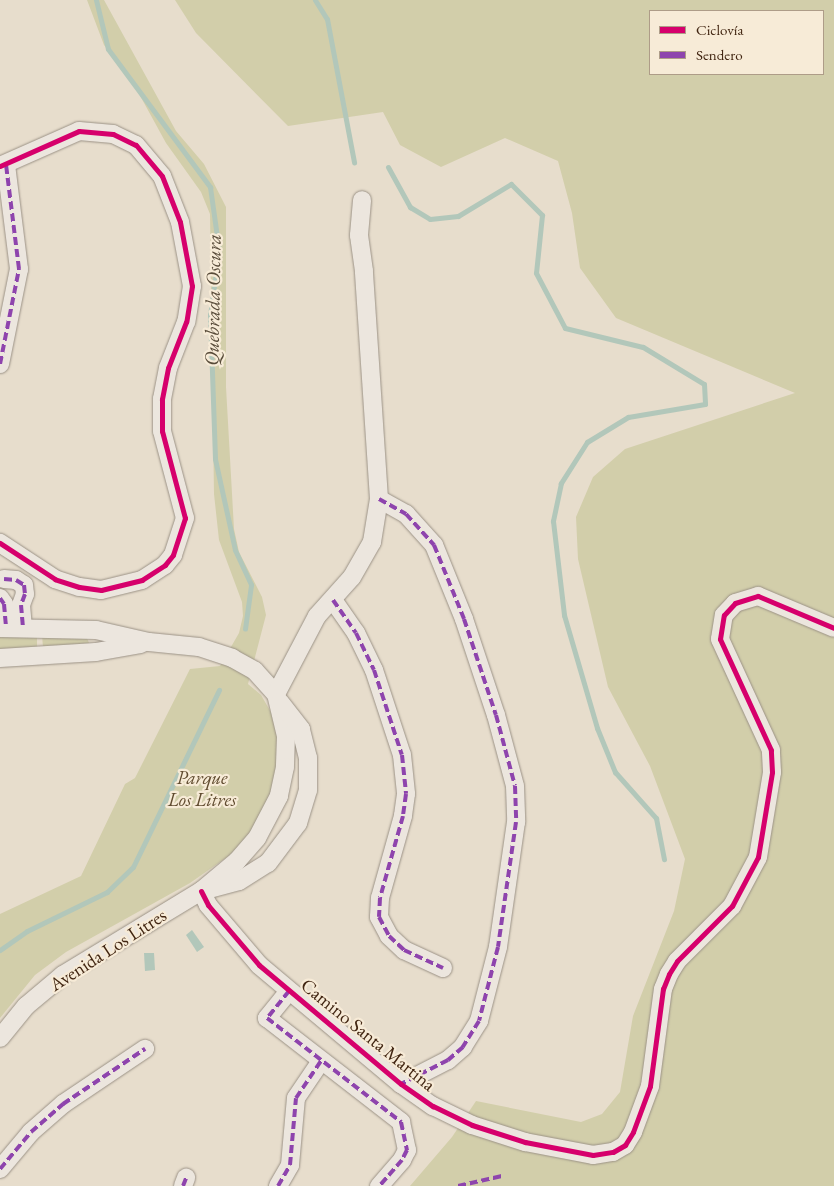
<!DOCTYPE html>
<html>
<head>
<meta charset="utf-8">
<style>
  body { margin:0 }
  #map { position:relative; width:834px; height:1186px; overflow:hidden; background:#e7ddcc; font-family:"EB Garamond",serif }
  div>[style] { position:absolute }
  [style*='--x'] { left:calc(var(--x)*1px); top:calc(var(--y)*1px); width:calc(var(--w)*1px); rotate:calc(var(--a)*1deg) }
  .green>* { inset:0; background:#d2ceaa }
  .water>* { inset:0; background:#b2c7ba }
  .stream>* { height:5px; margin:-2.5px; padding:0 2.5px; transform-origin:2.5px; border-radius:2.5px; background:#b2c7ba }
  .roads { filter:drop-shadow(0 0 1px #9b9286) drop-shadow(0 0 1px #9b9286) }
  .minor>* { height:18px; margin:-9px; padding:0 9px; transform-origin:9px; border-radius:9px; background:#ece6de }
  .quiet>* { height:4px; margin-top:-2px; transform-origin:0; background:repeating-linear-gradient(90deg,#8e44ad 0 8px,transparent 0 12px) }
  .cycleway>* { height:5px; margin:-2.5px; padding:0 2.5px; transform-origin:2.5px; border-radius:2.5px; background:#d6006c }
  span { translate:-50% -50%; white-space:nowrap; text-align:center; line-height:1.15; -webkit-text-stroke:4.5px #f7ebd7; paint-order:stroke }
  .park-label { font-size:19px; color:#614c30; font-style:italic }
  .street-label { font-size:19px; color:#412511 }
  .water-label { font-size:20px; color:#584b39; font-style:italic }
  .legend { position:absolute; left:649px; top:10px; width:175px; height:65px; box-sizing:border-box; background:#f7ebd7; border:1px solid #ae9c88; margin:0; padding:6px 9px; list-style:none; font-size:15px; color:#412511 }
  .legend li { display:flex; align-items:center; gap:10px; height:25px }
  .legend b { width:25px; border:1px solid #ae9c88 }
</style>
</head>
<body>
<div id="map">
  <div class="green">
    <i style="clip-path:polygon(87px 0,104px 0,176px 131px,204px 164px,226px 207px,226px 387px,234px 529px,239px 552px,262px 597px,266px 615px,248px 684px,261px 695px,272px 714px,280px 750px,273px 786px,262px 811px,249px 835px,230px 855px,190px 883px,66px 952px,35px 975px,0 1018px,0 914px,81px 876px,125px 784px,135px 778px,190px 669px,220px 666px,239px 633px,243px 616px,242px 602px,219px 540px,214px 494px,210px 214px,201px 192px,166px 143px,132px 81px,104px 45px)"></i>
    <i style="clip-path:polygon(evenodd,175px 0,834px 0,834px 1186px,410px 1186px,452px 1137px,476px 1101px,581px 1122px,602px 1114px,620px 1092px,633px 1016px,674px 911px,685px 859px,650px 766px,608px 687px,578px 559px,576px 517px,593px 477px,625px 449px,795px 393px,616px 318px,580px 268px,572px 213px,558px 161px,505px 138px,441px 167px,400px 145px,383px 112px,288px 126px,196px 33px,175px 0,650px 11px,823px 11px,823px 74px,650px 74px,650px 11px)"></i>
    <i style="clip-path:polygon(37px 634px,37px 648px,0 651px,0 637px)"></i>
    <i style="clip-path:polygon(42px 634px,87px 638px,89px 643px,43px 648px)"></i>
  </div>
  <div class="water">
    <i style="clip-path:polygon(192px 930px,204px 947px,197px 952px,186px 935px)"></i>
    <i style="clip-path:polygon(144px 953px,154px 953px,155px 970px,145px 971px)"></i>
  </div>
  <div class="stream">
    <i style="--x:96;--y:0;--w:50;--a:76.2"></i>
    <i style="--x:108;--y:49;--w:172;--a:53.5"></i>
    <i style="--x:210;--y:187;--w:65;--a:82"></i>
    <i style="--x:219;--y:251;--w:65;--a:98"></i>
    <i style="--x:210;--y:315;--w:144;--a:88"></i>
    <i style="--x:215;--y:459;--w:93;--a:77.6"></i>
    <i style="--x:235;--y:550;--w:38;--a:65"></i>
    <i style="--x:251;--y:585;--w:44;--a:97.8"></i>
    <i style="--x:315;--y:0;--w:22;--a:58"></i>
    <i style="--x:327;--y:19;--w:146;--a:79.3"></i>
    <i style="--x:388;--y:167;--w:46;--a:61.2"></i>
    <i style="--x:410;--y:207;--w:23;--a:31"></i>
    <i style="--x:430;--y:219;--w:28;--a:-6"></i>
    <i style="--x:458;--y:216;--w:62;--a:-31.1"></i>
    <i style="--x:511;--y:184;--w:44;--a:45"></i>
    <i style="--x:542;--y:215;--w:58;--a:95.9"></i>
    <i style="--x:536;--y:273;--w:62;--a:62.2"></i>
    <i style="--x:565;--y:328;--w:80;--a:13.7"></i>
    <i style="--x:643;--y:347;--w:71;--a:31.2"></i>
    <i style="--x:704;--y:384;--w:20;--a:87"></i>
    <i style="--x:705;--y:404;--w:78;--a:170.4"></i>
    <i style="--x:628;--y:417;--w:48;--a:148.6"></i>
    <i style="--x:587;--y:442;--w:49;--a:122.4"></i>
    <i style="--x:561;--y:483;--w:39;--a:102"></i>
    <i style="--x:553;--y:521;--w:95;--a:83.3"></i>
    <i style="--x:564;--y:615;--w:118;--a:73.7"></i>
    <i style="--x:597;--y:728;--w:48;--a:67.8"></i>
    <i style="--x:615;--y:772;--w:62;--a:48.3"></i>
    <i style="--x:656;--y:818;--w:42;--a:79"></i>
    <i style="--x:0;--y:950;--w:33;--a:-35"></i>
    <i style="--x:27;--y:931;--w:89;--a:-26"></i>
    <i style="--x:107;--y:892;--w:36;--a:-44"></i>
    <i style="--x:133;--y:867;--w:197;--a:-64.1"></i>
  </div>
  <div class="roads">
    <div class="minor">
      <i style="--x:0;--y:166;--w:86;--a:-23.9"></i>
      <i style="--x:79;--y:131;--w:34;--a:5"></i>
      <i style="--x:113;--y:134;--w:25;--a:26"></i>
      <i style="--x:136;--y:145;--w:40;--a:50"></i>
      <i style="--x:162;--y:176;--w:49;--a:68.6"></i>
      <i style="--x:180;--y:222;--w:65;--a:79.4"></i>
      <i style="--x:192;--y:286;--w:36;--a:99"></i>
      <i style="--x:186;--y:322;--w:49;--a:111.4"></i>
      <i style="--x:168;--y:368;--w:32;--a:101"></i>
      <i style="--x:162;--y:399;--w:32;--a:90"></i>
      <i style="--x:162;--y:431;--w:90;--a:75.2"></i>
      <i style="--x:185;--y:518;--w:39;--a:108"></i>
      <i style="--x:173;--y:555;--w:13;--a:129"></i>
      <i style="--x:165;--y:565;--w:27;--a:147"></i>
      <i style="--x:142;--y:580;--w:42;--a:166.3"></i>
      <i style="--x:101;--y:590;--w:22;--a:-172"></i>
      <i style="--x:79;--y:587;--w:25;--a:-162"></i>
      <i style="--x:55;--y:579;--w:66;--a:-146.8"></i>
      <i style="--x:0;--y:364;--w:97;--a:-78.7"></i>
      <i style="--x:19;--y:269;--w:105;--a:-97.1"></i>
      <i style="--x:379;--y:499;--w:31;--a:29"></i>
      <i style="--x:406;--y:514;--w:42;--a:47.9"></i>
      <i style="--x:434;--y:545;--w:80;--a:67.9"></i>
      <i style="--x:464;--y:619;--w:101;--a:71.6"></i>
      <i style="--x:496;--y:715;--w:73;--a:75"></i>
      <i style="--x:515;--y:786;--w:36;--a:88"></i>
      <i style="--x:516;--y:822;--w:126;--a:98.2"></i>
      <i style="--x:498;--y:947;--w:76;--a:104.4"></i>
      <i style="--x:479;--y:1021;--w:31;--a:122"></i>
      <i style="--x:463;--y:1047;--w:20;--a:139"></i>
      <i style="--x:448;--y:1060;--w:53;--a:152.9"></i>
      <i style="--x:4;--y:579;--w:12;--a:5"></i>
      <i style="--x:16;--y:580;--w:9;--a:32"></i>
      <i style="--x:24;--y:585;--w:9;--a:84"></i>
      <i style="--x:25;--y:594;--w:12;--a:110"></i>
      <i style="--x:21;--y:605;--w:21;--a:85"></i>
      <i style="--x:0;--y:598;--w:7;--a:56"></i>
      <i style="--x:4;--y:604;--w:24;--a:85"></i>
      <i style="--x:333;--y:600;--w:40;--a:55.1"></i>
      <i style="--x:356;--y:633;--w:41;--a:64.1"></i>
      <i style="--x:374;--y:670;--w:89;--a:71.8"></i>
      <i style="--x:402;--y:755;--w:39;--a:84"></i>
      <i style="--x:406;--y:794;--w:22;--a:98"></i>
      <i style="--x:403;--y:816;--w:85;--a:105.7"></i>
      <i style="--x:380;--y:898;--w:19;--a:93"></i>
      <i style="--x:379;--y:917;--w:21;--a:62"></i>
      <i style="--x:389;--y:936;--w:21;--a:43"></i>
      <i style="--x:404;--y:950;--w:43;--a:24.8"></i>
      <i style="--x:0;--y:628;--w:96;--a:1.2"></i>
      <i style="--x:96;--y:630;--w:54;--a:12.8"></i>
      <i style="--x:149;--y:642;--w:50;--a:5.7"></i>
      <i style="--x:199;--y:647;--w:35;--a:18"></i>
      <i style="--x:232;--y:658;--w:26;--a:29"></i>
      <i style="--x:255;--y:671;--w:31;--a:48"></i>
      <i style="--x:276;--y:694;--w:43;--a:76.6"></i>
      <i style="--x:286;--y:736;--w:31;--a:92"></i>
      <i style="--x:285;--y:767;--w:30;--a:102"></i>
      <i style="--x:279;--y:796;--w:47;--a:117.6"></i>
      <i style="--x:257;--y:838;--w:30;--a:131"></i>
      <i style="--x:237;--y:861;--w:47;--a:140.2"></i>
      <i style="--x:201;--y:891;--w:162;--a:148.7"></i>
      <i style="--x:63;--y:975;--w:48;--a:140"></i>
      <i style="--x:26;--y:1006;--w:41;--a:129.1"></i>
      <i style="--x:0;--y:658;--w:96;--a:-3.6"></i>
      <i style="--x:96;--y:652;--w:46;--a:-10.1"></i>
      <i style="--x:276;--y:694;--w:88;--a:-62.3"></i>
      <i style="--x:317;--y:616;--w:52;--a:-48.1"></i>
      <i style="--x:352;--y:577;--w:40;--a:-60.3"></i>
      <i style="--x:372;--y:542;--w:44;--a:-80.8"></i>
      <i style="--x:379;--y:499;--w:228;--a:-93.8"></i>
      <i style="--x:364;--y:271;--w:36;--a:-98"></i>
      <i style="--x:359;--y:235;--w:35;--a:-85"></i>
      <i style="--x:209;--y:889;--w:31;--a:-15"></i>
      <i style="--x:239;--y:881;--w:34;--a:-32"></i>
      <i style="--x:268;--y:863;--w:50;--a:-53.1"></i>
      <i style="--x:298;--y:823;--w:34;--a:-73"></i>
      <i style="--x:308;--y:790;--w:32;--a:-90"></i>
      <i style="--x:308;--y:758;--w:30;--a:-104"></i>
      <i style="--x:301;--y:729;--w:34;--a:-128"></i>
      <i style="--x:201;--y:891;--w:16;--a:63"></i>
      <i style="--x:208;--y:905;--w:79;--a:49.6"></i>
      <i style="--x:259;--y:965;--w:185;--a:40"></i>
      <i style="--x:401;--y:1084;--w:39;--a:35"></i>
      <i style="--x:433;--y:1106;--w:43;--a:26"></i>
      <i style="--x:472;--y:1125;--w:56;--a:17.8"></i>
      <i style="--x:525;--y:1142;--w:69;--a:10.8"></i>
      <i style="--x:593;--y:1155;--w:20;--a:-9"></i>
      <i style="--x:613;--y:1152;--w:14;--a:-30"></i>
      <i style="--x:625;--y:1145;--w:15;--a:-58"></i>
      <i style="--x:633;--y:1132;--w:49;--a:-69.7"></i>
      <i style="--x:650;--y:1086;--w:98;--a:-82.4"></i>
      <i style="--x:663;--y:989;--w:16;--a:-68"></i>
      <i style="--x:669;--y:974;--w:15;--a:-58"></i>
      <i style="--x:677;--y:961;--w:78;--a:-45"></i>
      <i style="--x:732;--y:906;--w:55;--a:-62"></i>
      <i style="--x:758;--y:857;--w:86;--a:-80.6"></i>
      <i style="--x:772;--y:772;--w:22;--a:-93"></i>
      <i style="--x:771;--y:750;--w:122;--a:-114.7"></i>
      <i style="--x:720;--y:639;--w:24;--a:-81"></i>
      <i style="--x:724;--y:615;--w:16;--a:-47"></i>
      <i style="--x:735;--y:603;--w:24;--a:-17"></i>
      <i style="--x:758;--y:596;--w:82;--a:22.8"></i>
      <i style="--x:289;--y:991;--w:35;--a:129"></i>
      <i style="--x:267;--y:1018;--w:170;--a:37.8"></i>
      <i style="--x:401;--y:1122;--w:29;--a:78"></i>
      <i style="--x:407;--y:1150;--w:11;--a:117"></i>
      <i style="--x:402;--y:1160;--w:35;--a:131"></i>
      <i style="--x:0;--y:1169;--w:48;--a:-50"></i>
      <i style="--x:31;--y:1132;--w:43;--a:-41.2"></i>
      <i style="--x:63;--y:1104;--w:99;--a:-33.9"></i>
      <i style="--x:183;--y:1186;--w:9;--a:-69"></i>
      <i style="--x:278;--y:1186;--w:24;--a:-60"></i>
      <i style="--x:290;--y:1165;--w:67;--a:-84.9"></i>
      <i style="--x:296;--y:1098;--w:45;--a:-56"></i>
    </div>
  </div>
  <div class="quiet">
    <i style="--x:0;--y:364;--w:97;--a:-78.7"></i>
    <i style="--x:19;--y:269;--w:105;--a:-97.1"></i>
    <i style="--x:379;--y:499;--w:31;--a:29"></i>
    <i style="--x:406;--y:514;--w:42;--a:47.9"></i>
    <i style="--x:434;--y:545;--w:80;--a:67.9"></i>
    <i style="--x:464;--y:619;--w:101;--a:71.6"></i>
    <i style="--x:496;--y:715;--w:73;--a:75"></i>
    <i style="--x:515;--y:786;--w:36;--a:88"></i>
    <i style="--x:516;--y:822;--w:126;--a:98.2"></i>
    <i style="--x:498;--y:947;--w:76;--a:104.4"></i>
    <i style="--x:479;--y:1021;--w:31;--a:122"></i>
    <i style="--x:463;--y:1047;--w:20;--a:139"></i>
    <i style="--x:448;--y:1060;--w:53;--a:152.9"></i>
    <i style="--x:4;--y:579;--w:12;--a:5"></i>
    <i style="--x:16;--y:580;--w:9;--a:32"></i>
    <i style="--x:24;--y:585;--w:9;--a:84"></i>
    <i style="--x:25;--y:594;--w:12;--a:110"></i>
    <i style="--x:21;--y:605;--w:21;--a:85"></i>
    <i style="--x:0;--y:598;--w:7;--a:56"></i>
    <i style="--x:4;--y:604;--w:24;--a:85"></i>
    <i style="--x:333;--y:600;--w:40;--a:55.1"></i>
    <i style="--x:356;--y:633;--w:41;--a:64.1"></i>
    <i style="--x:374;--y:670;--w:89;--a:71.8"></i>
    <i style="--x:402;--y:755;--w:39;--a:84"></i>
    <i style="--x:406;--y:794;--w:22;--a:98"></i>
    <i style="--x:403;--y:816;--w:85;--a:105.7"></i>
    <i style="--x:380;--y:898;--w:19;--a:93"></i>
    <i style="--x:379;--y:917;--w:21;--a:62"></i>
    <i style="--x:389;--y:936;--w:21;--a:43"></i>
    <i style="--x:404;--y:950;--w:43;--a:24.8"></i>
    <i style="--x:289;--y:991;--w:35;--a:129"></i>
    <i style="--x:267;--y:1018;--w:170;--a:37.8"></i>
    <i style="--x:401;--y:1122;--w:29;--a:78"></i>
    <i style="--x:407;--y:1150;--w:11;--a:117"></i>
    <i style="--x:402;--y:1160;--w:35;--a:131"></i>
    <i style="--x:0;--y:1169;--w:48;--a:-50"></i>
    <i style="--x:31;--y:1132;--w:43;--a:-41.2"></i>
    <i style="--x:63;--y:1104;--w:99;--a:-33.9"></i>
    <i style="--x:183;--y:1186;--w:9;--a:-69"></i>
    <i style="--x:278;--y:1186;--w:24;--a:-60"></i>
    <i style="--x:290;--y:1165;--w:67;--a:-84.9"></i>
    <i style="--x:296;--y:1098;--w:45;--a:-56"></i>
    <i style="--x:458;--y:1186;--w:45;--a:-12.8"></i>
  </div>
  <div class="cycleway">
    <i style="--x:0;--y:166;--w:86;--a:-23.9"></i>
    <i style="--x:79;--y:131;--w:34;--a:5"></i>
    <i style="--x:113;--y:134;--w:25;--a:26"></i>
    <i style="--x:136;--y:145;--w:40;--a:50"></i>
    <i style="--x:162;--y:176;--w:49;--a:68.6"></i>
    <i style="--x:180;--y:222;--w:65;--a:79.4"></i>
    <i style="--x:192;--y:286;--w:36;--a:99"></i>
    <i style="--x:186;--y:322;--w:49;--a:111.4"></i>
    <i style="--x:168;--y:368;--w:32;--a:101"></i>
    <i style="--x:162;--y:399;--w:32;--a:90"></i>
    <i style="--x:162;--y:431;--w:90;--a:75.2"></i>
    <i style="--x:185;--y:518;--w:39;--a:108"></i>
    <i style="--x:173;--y:555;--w:13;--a:129"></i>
    <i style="--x:165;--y:565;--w:27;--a:147"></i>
    <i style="--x:142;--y:580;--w:42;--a:166.3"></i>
    <i style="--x:101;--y:590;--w:22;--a:-172"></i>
    <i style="--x:79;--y:587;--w:25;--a:-162"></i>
    <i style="--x:55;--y:579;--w:66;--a:-146.8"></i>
    <i style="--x:201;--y:891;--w:16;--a:63"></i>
    <i style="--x:208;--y:905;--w:79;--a:49.6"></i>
    <i style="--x:259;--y:965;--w:185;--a:40"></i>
    <i style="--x:401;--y:1084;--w:39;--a:35"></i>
    <i style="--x:433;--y:1106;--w:43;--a:26"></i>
    <i style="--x:472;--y:1125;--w:56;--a:17.8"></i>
    <i style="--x:525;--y:1142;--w:69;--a:10.8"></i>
    <i style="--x:593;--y:1155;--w:20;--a:-9"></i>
    <i style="--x:613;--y:1152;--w:14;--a:-30"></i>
    <i style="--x:625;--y:1145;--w:15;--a:-58"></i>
    <i style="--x:633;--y:1132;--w:49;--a:-69.7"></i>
    <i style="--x:650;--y:1086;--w:98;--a:-82.4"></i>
    <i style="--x:663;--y:989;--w:16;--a:-68"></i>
    <i style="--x:669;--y:974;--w:15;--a:-58"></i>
    <i style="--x:677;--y:961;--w:78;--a:-45"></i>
    <i style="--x:732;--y:906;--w:55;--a:-62"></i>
    <i style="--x:758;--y:857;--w:86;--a:-80.6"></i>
    <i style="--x:772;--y:772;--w:22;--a:-93"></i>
    <i style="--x:771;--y:750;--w:122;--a:-114.7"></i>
    <i style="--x:720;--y:639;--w:24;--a:-81"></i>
    <i style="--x:724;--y:615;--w:16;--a:-47"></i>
    <i style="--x:735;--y:603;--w:24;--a:-17"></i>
    <i style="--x:758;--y:596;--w:82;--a:22.8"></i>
  </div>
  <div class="park-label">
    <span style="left:202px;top:789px">Parque<br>Los Litres</span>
  </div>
  <div class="street-label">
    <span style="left:108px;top:950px;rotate:-33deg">Avenida Los Litres</span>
    <span style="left:368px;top:1035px;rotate:39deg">Camino Santa Martina</span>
  </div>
  <div class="water-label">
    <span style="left:213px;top:300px;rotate:-89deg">Quebrada Oscura</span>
  </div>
  <ul class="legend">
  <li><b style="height:6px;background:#d6006c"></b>Ciclovía</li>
  <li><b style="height:6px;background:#8e44ad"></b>Sendero</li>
  </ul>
</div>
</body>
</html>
